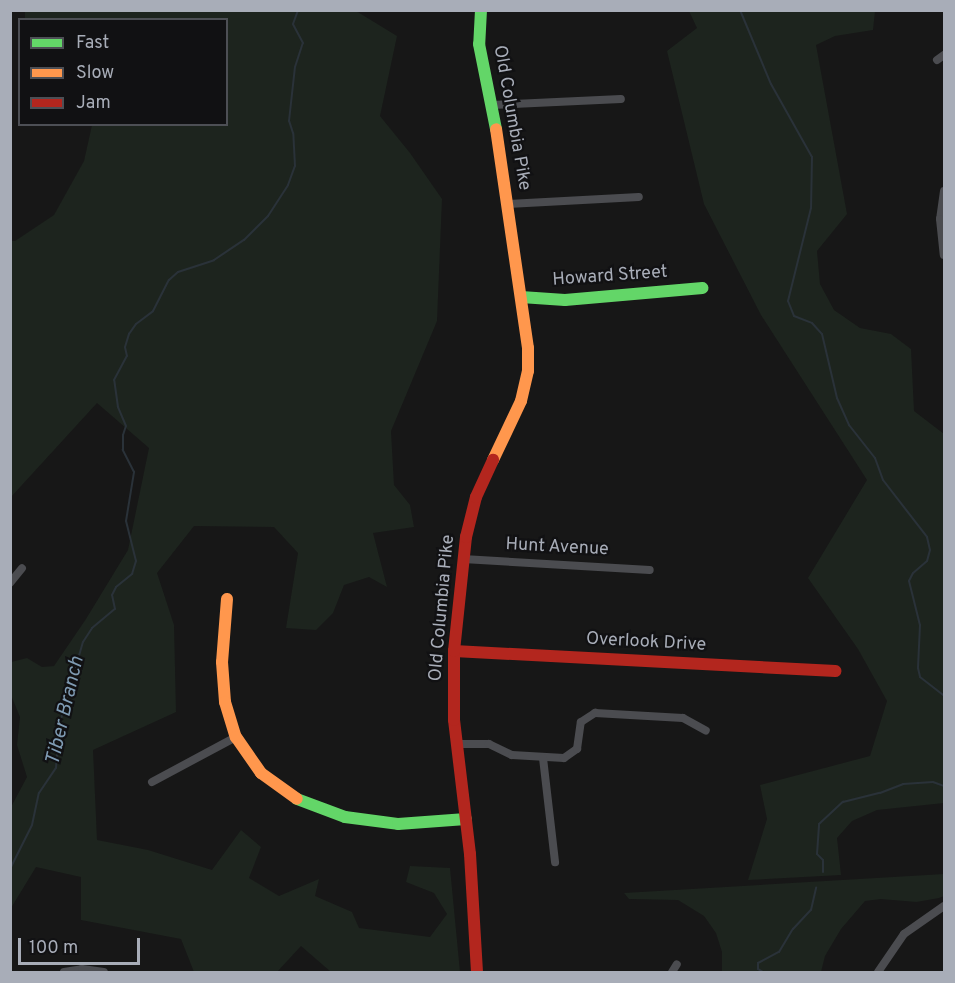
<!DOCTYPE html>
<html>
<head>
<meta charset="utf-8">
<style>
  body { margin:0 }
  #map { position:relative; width:955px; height:983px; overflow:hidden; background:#171717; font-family:Overpass,sans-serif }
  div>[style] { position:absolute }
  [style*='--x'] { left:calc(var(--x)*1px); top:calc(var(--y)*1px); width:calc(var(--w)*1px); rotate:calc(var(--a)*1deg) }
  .green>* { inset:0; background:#1d241e }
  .stream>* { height:2px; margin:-1px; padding:0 1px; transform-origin:1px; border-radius:1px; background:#2a3239 }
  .street>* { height:8px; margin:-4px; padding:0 4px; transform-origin:4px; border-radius:4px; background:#4b4c50 }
  .fast>* { height:12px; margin:-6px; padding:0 6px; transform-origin:6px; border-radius:6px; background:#63d668 }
  .slow>* { height:12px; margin:-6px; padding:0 6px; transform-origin:6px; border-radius:6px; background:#ff974d }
  .jam>* { height:12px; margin:-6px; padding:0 6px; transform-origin:6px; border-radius:6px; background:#b3261e }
  span { translate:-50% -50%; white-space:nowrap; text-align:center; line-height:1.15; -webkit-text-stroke:4.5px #111113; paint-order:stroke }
  .street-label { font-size:18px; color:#a8adb8 }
  .water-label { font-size:20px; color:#7f9bb3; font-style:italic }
  .frame { position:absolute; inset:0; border:12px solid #a8adb8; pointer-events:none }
  .legend { position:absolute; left:18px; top:18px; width:210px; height:108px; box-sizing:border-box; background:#111113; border:2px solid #4d4f55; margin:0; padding:8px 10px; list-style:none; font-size:18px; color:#a8adb8 }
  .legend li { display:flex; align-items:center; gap:12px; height:30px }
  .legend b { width:30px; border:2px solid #4d4f55 }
  .scale { position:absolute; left:18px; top:938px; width:122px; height:27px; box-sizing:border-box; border:3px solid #a8adb8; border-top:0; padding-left:8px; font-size:18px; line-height:21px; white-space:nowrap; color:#a8adb8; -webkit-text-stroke:4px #111113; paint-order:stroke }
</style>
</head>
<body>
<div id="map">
  <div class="green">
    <i style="clip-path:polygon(25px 11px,356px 11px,397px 36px,380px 116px,410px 153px,442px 199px,437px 321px,391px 431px,394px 485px,410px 505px,414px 527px,373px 533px,387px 587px,369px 577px,344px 585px,333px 613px,316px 630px,286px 628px,298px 553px,274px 527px,194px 526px,157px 573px,174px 625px,176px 712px,93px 750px,97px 840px,148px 850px,212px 870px,241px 830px,261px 847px,249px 878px,279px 896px,319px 879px,315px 896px,352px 912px,359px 928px,430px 937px,447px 914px,434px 893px,406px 882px,410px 866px,450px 868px,460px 972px,331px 972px,301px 946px,277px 972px,194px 972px,181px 939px,81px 920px,81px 877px,36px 867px,11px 908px,11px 807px,27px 777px,17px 745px,20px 717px,11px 695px,11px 662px,27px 658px,42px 667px,54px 666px,86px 619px,128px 550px,149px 448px,97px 403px,11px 497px,11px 241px,15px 241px,54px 215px,84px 161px,92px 125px,226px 124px,226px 20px,25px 20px)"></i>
    <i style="clip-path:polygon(689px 11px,875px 11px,873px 30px,835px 36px,816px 45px,847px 214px,817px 251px,820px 284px,834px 310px,860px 328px,891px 334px,911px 349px,914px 411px,944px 434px,944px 803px,877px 810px,852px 821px,837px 838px,841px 875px,748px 880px,767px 819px,760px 785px,870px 756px,887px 701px,858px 649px,808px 578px,867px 480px,761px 315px,704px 204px,667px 51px,697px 28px)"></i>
    <i style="clip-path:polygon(944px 874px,944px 896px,939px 898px,916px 902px,881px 899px,865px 901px,841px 929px,825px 956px,821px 972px,722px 972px,722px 952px,716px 933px,704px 916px,678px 900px,629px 899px,624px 893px)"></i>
  </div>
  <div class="stream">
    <i style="--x:740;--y:10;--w:80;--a:67.3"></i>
    <i style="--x:771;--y:84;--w:84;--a:60.7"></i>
    <i style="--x:812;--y:157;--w:51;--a:91.1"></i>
    <i style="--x:811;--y:208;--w:96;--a:103.9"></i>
    <i style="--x:788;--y:301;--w:16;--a:68"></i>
    <i style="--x:794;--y:316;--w:19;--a:21"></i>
    <i style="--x:812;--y:323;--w:15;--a:48"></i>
    <i style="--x:822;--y:334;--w:66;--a:76.8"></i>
    <i style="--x:837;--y:398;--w:30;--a:66"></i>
    <i style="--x:849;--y:425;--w:42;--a:51.8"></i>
    <i style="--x:875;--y:458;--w:23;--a:70"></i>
    <i style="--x:883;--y:480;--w:72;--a:52.3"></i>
    <i style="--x:927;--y:537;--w:13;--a:77"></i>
    <i style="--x:930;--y:550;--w:11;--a:105"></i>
    <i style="--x:927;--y:561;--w:18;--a:139"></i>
    <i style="--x:913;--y:573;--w:9;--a:117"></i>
    <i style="--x:909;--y:581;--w:45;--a:76"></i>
    <i style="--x:920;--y:625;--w:43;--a:92.7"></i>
    <i style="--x:918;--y:668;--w:9;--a:77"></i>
    <i style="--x:920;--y:677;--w:31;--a:38"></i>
    <i style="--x:10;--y:869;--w:49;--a:-63.4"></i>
    <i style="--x:32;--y:825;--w:33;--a:-78"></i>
    <i style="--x:39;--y:793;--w:30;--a:-56"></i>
    <i style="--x:56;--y:768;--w:42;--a:-85.9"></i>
    <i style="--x:59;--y:726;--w:87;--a:-74.1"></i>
    <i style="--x:83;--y:642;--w:17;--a:-57"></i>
    <i style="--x:92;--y:628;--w:30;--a:-40"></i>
    <i style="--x:115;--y:609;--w:14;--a:-102"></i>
    <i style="--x:112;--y:595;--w:9;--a:-63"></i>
    <i style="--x:116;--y:587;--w:21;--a:-39"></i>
    <i style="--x:132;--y:574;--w:14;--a:-73"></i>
    <i style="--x:136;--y:561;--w:41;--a:-104"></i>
    <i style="--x:126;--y:521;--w:50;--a:-80.7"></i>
    <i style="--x:134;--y:472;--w:25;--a:-117"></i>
    <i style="--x:123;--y:450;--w:15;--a:-90"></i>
    <i style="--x:123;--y:435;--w:9;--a:-72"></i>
    <i style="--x:126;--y:426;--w:21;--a:-113"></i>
    <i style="--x:118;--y:407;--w:27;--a:-98"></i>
    <i style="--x:114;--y:380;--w:27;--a:-62"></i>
    <i style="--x:127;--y:356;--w:9;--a:-103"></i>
    <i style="--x:125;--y:347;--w:14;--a:-73"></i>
    <i style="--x:129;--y:334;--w:12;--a:-55"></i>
    <i style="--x:136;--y:324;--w:21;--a:-37"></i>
    <i style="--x:153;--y:311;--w:35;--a:-63"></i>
    <i style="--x:169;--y:280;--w:12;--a:-42"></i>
    <i style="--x:178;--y:272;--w:38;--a:-18"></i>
    <i style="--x:214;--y:260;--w:36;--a:-34"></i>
    <i style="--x:244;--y:240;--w:34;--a:-45"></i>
    <i style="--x:268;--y:216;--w:37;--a:-57"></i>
    <i style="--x:288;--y:185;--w:20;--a:-70"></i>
    <i style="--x:295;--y:166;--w:33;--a:-93"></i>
    <i style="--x:293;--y:133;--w:13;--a:-108"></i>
    <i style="--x:289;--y:121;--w:54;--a:-83.7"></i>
    <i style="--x:295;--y:67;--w:25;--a:-72"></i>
    <i style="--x:303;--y:43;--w:21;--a:-118"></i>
    <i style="--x:293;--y:24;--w:15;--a:-70"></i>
    <i style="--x:823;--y:872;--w:12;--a:-90"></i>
    <i style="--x:823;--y:860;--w:8;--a:-135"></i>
    <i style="--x:817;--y:854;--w:30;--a:-86"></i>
    <i style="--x:819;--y:824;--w:33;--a:-43"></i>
    <i style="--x:843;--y:802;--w:38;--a:-14"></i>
    <i style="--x:880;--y:793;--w:25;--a:-21"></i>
    <i style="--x:903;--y:784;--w:30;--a:-4"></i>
    <i style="--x:933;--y:782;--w:12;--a:20"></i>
    <i style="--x:763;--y:972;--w:6;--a:-149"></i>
    <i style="--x:758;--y:969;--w:6;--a:-90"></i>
    <i style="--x:758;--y:963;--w:24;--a:-28"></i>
    <i style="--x:779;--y:952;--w:27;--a:-59"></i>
    <i style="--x:793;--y:929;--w:26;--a:-47"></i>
    <i style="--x:811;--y:910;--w:23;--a:-77"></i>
  </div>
  <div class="street">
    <i style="--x:937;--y:60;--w:9;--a:-36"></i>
    <i style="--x:491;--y:105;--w:130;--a:-2.6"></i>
    <i style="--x:944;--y:191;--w:28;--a:98"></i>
    <i style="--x:940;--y:219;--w:36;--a:84"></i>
    <i style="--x:508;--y:204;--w:131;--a:-3.1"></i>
    <i style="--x:463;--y:559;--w:187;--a:3.4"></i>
    <i style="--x:10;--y:583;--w:19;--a:-51"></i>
    <i style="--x:458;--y:744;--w:31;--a:0"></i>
    <i style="--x:489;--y:744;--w:25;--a:26"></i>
    <i style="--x:512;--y:755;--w:52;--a:3.3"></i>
    <i style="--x:564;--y:758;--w:16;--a:-35"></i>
    <i style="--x:577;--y:749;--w:27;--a:-82"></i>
    <i style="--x:581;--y:722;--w:17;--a:-33"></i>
    <i style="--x:595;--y:713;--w:88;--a:3.3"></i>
    <i style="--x:683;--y:718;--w:26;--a:29"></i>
    <i style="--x:543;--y:758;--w:105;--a:83.4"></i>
    <i style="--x:152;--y:782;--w:95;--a:-28.2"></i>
    <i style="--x:64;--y:972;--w:18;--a:-9"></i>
    <i style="--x:82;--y:969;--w:22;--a:8"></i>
    <i style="--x:672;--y:972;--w:9;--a:-58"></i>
    <i style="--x:878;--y:972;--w:46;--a:-55.6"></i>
    <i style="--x:904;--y:934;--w:49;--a:-35"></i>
  </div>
  <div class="fast">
    <i style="--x:481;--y:10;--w:34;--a:93"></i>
    <i style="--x:479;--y:44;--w:87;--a:78.7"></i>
    <i style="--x:521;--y:297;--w:44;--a:3.9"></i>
    <i style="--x:565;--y:300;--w:138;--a:-5"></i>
    <i style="--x:297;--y:799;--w:51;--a:20.6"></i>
    <i style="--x:345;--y:817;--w:53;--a:7.5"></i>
    <i style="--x:398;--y:824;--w:68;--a:-4.2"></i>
  </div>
  <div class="slow">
    <i style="--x:493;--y:460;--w:65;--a:-64.6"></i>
    <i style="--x:521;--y:401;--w:31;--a:-77"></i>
    <i style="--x:528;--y:371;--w:23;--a:-90"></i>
    <i style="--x:528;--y:348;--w:221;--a:-98.3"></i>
    <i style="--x:227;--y:599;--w:63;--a:94.5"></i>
    <i style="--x:222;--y:662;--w:40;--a:85.7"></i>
    <i style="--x:225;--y:702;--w:37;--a:73"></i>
    <i style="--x:236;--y:737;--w:44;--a:55.2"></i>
    <i style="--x:261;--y:773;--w:44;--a:35.8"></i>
  </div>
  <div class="jam">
    <i style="--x:454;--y:651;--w:382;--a:3"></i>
    <i style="--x:477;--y:972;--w:118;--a:-93.4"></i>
    <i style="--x:470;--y:854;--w:135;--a:-96.8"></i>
    <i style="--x:454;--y:720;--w:69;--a:-90"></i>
    <i style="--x:454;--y:651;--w:115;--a:-84"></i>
    <i style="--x:466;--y:537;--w:41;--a:-76"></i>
    <i style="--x:476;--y:497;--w:41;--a:-65.3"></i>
  </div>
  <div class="street-label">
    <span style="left:511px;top:118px;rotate:80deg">Old Columbia Pike</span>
    <span style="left:610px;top:277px;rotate:-4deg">Howard Street</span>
    <span style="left:557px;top:548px;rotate:3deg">Hunt Avenue</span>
    <span style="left:443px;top:608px;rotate:-85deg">Old Columbia Pike</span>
    <span style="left:646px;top:643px;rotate:3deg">Overlook Drive</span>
  </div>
  <div class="water-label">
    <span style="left:66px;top:711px;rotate:-77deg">Tiber Branch</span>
  </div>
  <div class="frame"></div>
  <ul class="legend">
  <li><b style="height:8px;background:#63d668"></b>Fast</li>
  <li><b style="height:8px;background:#ff974d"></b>Slow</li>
  <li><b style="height:8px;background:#b3261e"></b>Jam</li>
  </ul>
  <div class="scale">100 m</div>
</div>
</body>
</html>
